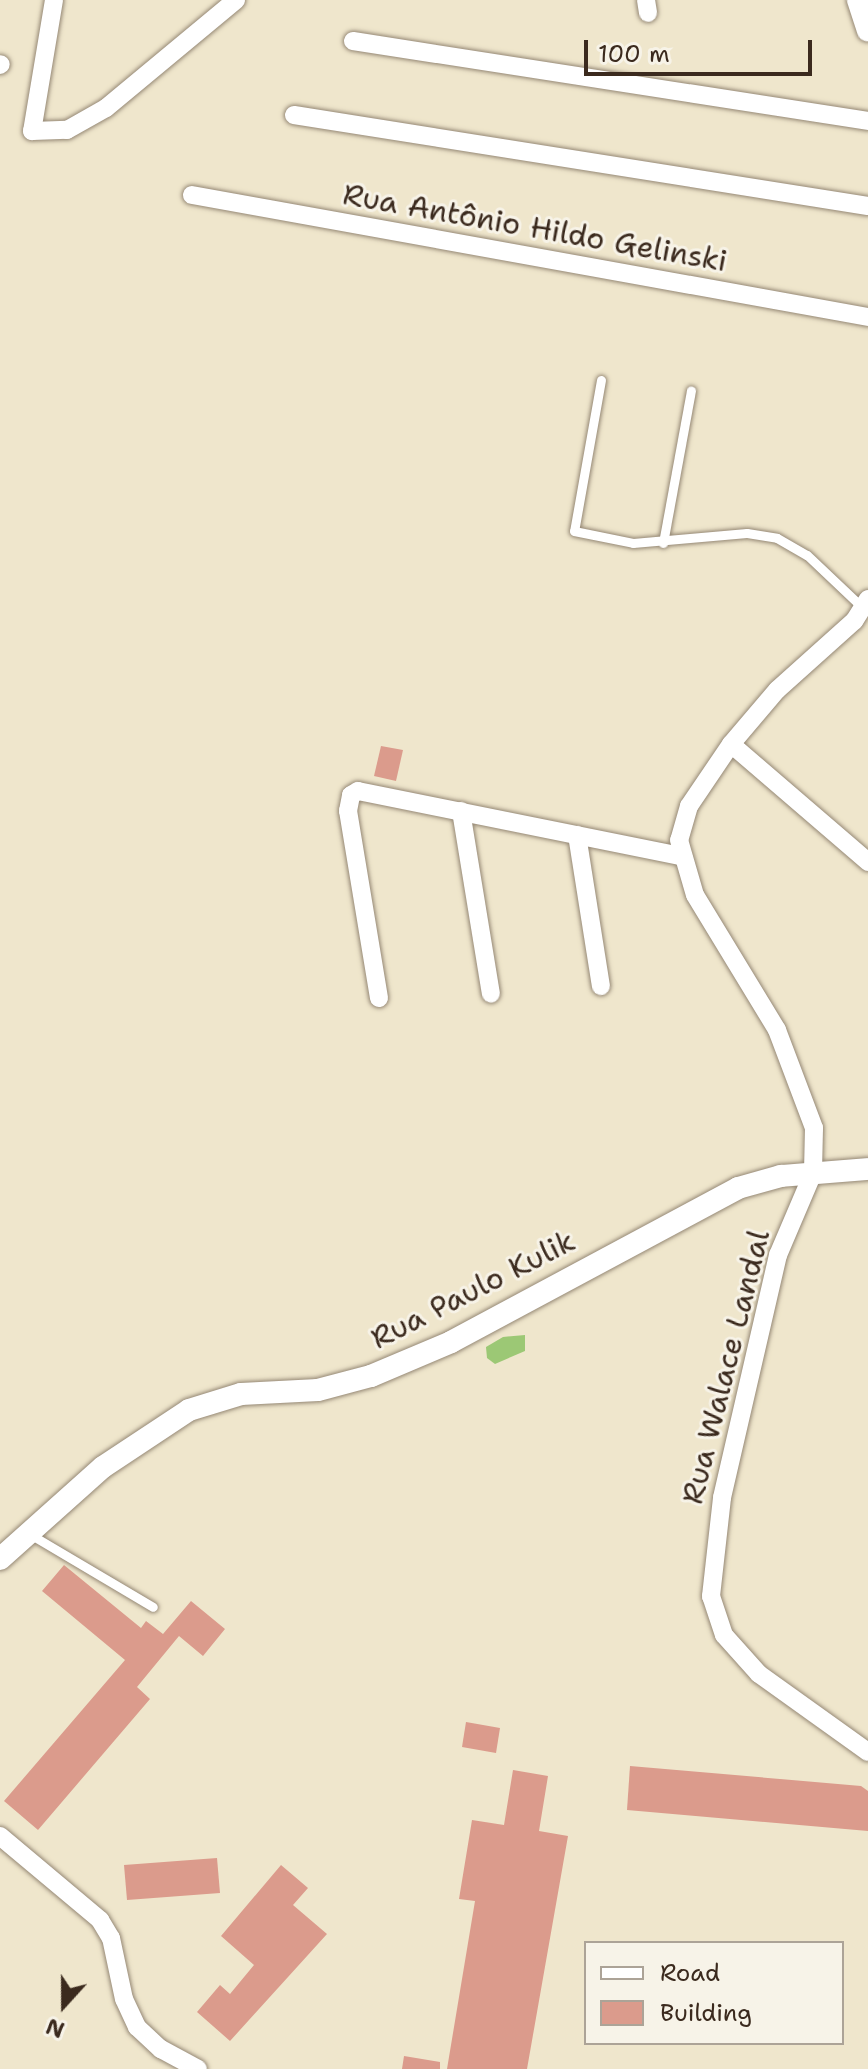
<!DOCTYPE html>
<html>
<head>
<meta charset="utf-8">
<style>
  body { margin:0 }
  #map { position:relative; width:868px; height:2069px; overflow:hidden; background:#efe6cc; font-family:"Shantell Sans",sans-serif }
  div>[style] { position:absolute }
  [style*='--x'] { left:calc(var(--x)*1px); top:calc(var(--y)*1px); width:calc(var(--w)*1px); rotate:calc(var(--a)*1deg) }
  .green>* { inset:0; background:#9cc875 }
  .building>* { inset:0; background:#db9b8c }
  .roads { filter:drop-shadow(0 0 2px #958875) drop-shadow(0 0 2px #958875) }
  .service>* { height:9px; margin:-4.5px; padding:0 4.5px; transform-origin:4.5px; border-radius:4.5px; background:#fff }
  .minor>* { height:18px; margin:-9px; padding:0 9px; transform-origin:9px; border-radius:9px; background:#fff }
  .tertiary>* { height:22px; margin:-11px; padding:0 11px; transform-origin:11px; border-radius:11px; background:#fff }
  span { translate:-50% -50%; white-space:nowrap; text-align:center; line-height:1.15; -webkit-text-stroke:6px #f7f3e8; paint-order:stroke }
  .street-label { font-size:30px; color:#3b2a1e }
  .legend { position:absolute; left:584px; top:1941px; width:260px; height:104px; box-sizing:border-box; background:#f7f3e8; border:2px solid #aca397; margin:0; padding:10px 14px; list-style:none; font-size:24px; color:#3b2a1e }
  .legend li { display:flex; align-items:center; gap:16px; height:40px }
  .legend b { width:40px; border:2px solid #aca397 }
  .north { position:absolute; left:24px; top:1965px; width:80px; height:80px; -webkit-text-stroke:6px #f7f3e8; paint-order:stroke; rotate:201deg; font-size:22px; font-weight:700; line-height:32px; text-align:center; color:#3b2a1e }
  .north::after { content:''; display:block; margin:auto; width:28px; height:36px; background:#3b2a1e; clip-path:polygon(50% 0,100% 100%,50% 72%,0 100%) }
  .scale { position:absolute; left:584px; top:40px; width:228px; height:36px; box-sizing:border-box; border:4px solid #3b2a1e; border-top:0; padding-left:10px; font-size:24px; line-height:28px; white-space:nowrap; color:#3b2a1e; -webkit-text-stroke:6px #f7f3e8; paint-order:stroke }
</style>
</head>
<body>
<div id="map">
  <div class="green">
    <i style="clip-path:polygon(525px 1335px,525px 1351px,495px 1364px,487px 1358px,486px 1347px,503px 1337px)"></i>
  </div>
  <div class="building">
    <i style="clip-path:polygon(381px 746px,403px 750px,396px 781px,374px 776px)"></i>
    <i style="clip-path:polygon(64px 1565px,141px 1628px,146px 1621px,163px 1634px,191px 1601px,225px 1629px,203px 1656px,179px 1636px,137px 1687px,150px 1699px,38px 1830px,4px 1801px,125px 1660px,42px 1591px)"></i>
    <i style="clip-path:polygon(466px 1722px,500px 1728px,496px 1753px,462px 1747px)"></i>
    <i style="clip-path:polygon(630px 1766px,861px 1786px,868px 1791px,868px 1831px,627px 1810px)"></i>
    <i style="clip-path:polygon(513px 1770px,548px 1776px,539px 1831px,568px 1836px,527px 2069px,447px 2069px,475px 1901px,459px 1899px,472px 1820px,504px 1825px)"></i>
    <i style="clip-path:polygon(217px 1858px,220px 1893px,127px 1900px,124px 1865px)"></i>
    <i style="clip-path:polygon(281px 1865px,308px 1888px,293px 1905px,327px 1934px,230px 2041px,197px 2012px,220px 1985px,230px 1994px,254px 1965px,221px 1936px)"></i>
    <i style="clip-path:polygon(404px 2056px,440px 2062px,440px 2069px,402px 2069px)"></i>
  </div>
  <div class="roads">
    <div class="service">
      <i style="--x:601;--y:380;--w:153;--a:100.1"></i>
      <i style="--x:574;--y:531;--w:60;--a:11.5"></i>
      <i style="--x:633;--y:543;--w:114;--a:-5"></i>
      <i style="--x:747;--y:533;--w:30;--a:9"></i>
      <i style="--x:777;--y:538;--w:34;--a:30"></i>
      <i style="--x:807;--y:555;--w:77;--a:43.4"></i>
      <i style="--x:663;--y:543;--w:155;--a:-79.6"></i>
      <i style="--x:28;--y:1533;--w:145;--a:30.6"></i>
    </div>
    <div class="minor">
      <i style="--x:54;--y:0;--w:133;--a:99.5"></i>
      <i style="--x:32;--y:131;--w:35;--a:-2"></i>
      <i style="--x:67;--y:130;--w:45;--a:-29.4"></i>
      <i style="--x:106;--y:108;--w:169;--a:-39.7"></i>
      <i style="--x:646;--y:0;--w:13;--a:81"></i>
      <i style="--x:353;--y:41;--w:521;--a:8.83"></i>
      <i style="--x:0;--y:65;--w:1;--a:-45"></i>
      <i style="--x:294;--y:115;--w:581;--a:9.01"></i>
      <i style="--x:192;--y:195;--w:687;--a:10.23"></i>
      <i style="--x:868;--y:599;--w:26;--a:122"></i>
      <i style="--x:854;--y:621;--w:103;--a:138.1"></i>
      <i style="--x:777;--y:690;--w:71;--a:130.4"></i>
      <i style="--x:731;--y:744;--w:75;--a:124.1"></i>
      <i style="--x:689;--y:806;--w:35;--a:106"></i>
      <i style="--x:679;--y:840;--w:57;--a:73.8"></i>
      <i style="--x:695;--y:895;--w:158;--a:58.7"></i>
      <i style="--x:777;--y:1030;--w:105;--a:69.3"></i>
      <i style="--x:814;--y:1128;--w:45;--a:91.3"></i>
      <i style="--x:813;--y:1173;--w:89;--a:113.1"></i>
      <i style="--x:778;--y:1255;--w:249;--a:103"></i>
      <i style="--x:722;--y:1498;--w:99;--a:96.4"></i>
      <i style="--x:711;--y:1596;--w:41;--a:71.6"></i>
      <i style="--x:724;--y:1635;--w:52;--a:48.1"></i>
      <i style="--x:759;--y:1674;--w:134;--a:35.6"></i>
      <i style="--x:731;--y:744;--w:181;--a:40.7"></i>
      <i style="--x:461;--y:811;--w:185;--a:80.7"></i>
      <i style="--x:577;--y:835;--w:153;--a:81"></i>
      <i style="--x:379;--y:998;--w:190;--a:-99.4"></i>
      <i style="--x:348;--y:811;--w:16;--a:-79"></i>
      <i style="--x:351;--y:795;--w:8;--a:-30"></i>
      <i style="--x:358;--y:791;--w:328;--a:11.4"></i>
      <i style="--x:0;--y:1836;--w:131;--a:40"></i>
      <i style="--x:100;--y:1920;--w:21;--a:59"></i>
      <i style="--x:111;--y:1938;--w:62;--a:78"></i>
      <i style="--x:124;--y:1999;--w:31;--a:65"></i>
      <i style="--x:137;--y:2027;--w:33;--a:43"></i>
      <i style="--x:161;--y:2049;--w:42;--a:28.4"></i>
    </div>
    <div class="tertiary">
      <i style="--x:858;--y:0;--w:32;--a:72"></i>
      <i style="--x:0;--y:1559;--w:138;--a:-41.8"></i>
      <i style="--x:103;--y:1467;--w:103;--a:-33.5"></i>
      <i style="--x:189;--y:1410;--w:54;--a:-17.1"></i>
      <i style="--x:241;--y:1394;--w:77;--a:-3"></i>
      <i style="--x:318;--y:1390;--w:55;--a:-14.8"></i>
      <i style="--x:371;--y:1376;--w:87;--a:-23"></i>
      <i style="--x:451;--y:1342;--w:326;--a:-28.2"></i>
      <i style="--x:738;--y:1188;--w:45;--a:-15.6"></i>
      <i style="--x:781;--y:1176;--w:87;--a:-4.6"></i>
    </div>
  </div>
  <div class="street-label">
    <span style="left:535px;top:228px;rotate:10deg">Rua Antônio Hildo Gelinski</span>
    <span style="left:473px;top:1290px;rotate:-27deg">Rua Paulo Kulik</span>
    <span style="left:726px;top:1367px;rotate:-76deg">Rua Walace Landal</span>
  </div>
  <ul class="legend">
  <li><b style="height:10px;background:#fff"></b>Road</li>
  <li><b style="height:22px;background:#db9b8c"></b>Building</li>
  </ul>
  <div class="north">N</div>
  <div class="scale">100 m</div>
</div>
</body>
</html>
